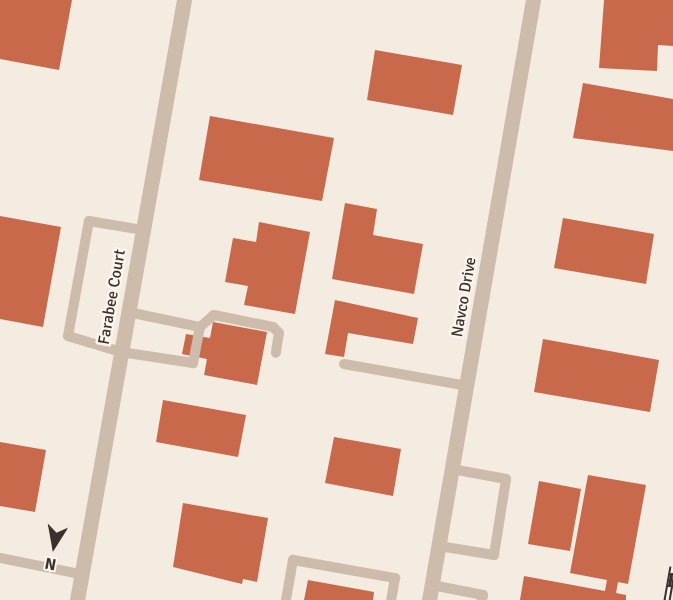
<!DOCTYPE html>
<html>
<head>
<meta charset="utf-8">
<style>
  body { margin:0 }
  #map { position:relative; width:673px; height:600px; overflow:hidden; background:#f4ebe1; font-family:Signika,sans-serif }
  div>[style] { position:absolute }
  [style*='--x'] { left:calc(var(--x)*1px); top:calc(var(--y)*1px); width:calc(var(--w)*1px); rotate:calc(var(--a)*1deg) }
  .building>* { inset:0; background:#c8694b }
  .service>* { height:10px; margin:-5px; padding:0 5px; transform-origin:5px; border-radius:5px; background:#cdbbac }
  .minor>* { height:15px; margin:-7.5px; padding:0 7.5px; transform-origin:7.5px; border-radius:7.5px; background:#cdbbac }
  .rail>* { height:7px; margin-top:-3.5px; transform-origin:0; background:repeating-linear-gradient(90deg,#fbf5ee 0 14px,#3b302b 0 28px); box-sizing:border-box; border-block:2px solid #3b302b }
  span { translate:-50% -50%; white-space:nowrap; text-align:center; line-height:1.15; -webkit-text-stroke:5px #fbf5ee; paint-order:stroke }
  .street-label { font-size:16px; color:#3b302b }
  .north { position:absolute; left:24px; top:516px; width:60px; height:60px; -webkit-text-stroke:4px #fbf5ee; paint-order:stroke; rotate:191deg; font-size:16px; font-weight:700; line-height:24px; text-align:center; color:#3b302b }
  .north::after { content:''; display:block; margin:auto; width:21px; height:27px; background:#3b302b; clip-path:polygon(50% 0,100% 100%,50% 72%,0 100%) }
</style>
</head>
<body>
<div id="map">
  <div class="building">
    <i style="clip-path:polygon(0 0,72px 0,59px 70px,0 59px)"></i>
    <i style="clip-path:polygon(604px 0,673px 0,673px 46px,658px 45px,657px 71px,599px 68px)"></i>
    <i style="clip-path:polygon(375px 50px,462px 65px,453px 115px,367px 100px)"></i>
    <i style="clip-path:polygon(583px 83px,673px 99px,673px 151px,573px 138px)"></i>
    <i style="clip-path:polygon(210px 116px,334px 138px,322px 201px,199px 180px)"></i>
    <i style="clip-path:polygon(345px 203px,377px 209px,373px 235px,423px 244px,414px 294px,332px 279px)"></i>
    <i style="clip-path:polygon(0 216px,61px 227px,43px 327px,0 319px)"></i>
    <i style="clip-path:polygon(563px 218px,654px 234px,646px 284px,554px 268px)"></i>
    <i style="clip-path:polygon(259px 222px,310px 232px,295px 314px,244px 305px,248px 286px,225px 282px,233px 238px,256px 242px)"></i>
    <i style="clip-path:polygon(335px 300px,418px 318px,413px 344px,348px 333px,344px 357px,325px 354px)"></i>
    <i style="clip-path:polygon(213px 322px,267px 332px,257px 385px,204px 375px,207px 359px,182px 354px,186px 334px,210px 338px)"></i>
    <i style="clip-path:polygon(543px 339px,659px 360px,650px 412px,534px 392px)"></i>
    <i style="clip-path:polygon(163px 400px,246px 415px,238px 457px,156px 442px)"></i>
    <i style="clip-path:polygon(334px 437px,401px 449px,393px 496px,325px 483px)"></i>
    <i style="clip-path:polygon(0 442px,46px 450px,35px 512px,0 506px)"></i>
    <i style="clip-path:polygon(588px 475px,646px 485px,628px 584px,618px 582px,616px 593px,626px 595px,626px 600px,520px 600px,524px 576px,605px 591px,607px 580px,570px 573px)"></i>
    <i style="clip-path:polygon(539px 481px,581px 489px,570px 551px,528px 544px)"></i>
    <i style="clip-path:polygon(183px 503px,268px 518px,257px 582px,243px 579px,242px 584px,173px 567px)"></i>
    <i style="clip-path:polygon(308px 580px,374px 592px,373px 600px,304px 600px)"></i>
  </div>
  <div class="service">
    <i style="--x:128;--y:312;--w:74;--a:11.8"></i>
    <i style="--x:200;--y:327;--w:37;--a:101"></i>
    <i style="--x:193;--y:363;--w:73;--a:-171.3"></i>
    <i style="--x:121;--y:352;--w:55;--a:-163.2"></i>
    <i style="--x:68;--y:336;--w:117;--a:-79.7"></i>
    <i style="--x:89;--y:221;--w:55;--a:9.5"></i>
    <i style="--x:200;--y:327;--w:18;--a:-41"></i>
    <i style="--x:214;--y:315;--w:60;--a:11.5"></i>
    <i style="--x:273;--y:327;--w:8;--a:45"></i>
    <i style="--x:279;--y:333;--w:20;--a:99"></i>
    <i style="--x:344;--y:364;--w:125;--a:10.1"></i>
    <i style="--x:439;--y:546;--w:56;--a:9.3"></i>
    <i style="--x:494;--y:555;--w:77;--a:-81"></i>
    <i style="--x:506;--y:479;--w:55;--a:-169.5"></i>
    <i style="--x:0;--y:558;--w:82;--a:11.3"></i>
    <i style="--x:432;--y:585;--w:52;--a:11.1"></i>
    <i style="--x:483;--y:595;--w:5;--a:101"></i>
    <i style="--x:286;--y:600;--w:41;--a:-80.1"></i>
    <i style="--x:293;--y:560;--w:104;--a:10"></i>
    <i style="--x:395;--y:578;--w:22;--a:100"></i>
  </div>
  <div class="minor">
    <i style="--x:77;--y:600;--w:609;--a:-79.89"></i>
    <i style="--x:429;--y:600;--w:609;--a:-80.17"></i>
  </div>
  <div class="rail">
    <i style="--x:667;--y:600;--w:34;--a:-80"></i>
  </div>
  <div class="street-label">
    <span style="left:112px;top:297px;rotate:-80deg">Farabee Court</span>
    <span style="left:464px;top:297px;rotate:-80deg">Navco Drive</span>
  </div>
  <div class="north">N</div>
</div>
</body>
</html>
